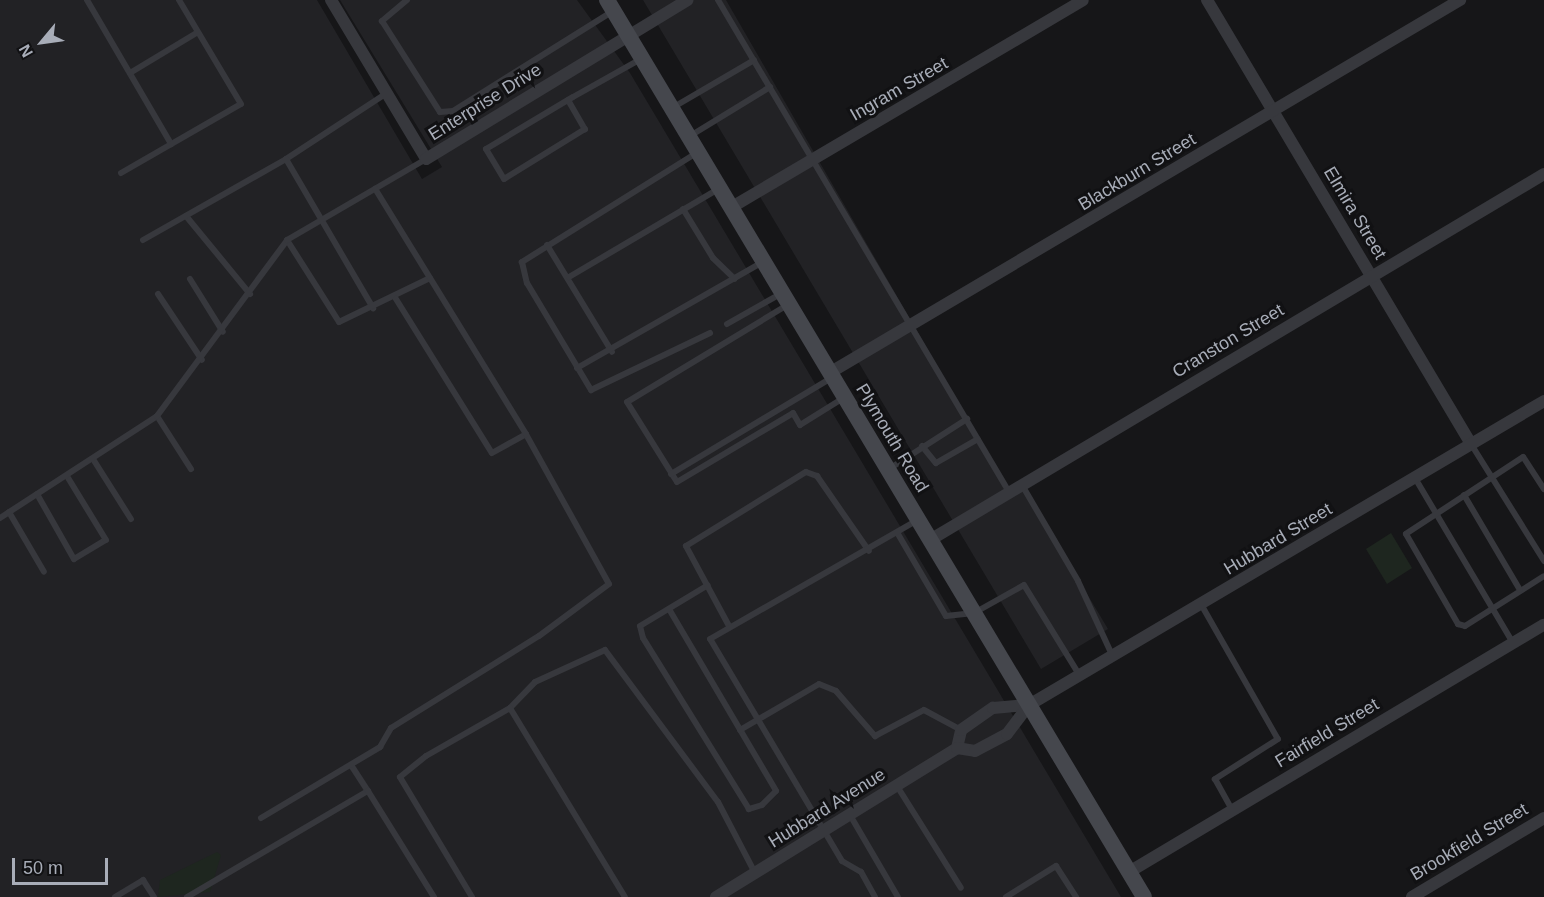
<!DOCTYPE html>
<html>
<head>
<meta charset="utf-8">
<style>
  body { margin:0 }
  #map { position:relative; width:1544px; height:897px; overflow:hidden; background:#161618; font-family:Arial,sans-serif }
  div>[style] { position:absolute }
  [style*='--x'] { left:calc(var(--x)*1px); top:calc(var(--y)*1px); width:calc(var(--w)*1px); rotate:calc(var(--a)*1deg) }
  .built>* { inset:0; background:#222225 }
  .green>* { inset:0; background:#1e261f }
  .lane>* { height:6px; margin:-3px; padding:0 3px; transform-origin:3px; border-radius:3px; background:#37383d }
  .street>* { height:12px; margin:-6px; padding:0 6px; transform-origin:6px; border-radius:6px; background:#37383d }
  .secondary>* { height:16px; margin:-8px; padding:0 8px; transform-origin:8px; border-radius:8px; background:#45474d }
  span { translate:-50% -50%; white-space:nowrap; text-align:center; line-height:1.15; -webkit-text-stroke:6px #111113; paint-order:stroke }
  .street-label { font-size:18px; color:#a8adb8 }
  .north { position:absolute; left:12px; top:12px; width:60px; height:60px; -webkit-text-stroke:4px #111113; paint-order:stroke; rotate:241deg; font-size:16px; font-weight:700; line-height:24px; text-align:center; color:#a8adb8 }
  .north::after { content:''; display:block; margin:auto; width:21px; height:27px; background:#a8adb8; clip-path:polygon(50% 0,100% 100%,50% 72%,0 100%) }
  .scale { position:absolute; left:12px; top:858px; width:96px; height:27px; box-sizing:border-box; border:3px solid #a8adb8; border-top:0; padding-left:8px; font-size:18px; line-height:21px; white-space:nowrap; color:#a8adb8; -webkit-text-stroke:4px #111113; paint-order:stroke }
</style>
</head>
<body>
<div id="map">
  <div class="built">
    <i style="clip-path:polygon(0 0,317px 0,422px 179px,442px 167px,340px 0,577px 0,630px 73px,1121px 897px,0 897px)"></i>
    <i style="clip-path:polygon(643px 0,726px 0,1010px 492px,1022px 485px,1108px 629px,1041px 669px)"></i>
  </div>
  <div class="green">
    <i style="clip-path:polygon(1391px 533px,1412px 568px,1387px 584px,1366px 549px)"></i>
    <i style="clip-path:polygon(217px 852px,221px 855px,210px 892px,158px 897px,160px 880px)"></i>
  </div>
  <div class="lane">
    <i style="--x:87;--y:0;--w:167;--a:59.7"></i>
    <i style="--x:407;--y:0;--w:33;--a:140"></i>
    <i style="--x:382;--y:21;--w:108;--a:57.5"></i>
    <i style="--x:440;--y:112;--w:13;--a:-4"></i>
    <i style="--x:453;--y:111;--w:189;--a:-32"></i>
    <i style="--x:718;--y:0;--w:572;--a:59.4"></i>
    <i style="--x:130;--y:73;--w:79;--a:-31.1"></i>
    <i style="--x:568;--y:100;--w:34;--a:60"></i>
    <i style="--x:585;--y:129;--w:95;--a:148.3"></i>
    <i style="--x:504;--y:179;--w:35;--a:-121"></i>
    <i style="--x:486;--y:149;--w:101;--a:-30.9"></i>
    <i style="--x:573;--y:97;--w:78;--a:-29.2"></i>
    <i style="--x:672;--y:108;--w:95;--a:-30.3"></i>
    <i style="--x:690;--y:136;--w:94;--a:-31.5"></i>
    <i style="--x:698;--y:152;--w:208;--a:148"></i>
    <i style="--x:522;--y:262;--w:22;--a:77"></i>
    <i style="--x:527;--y:283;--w:125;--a:59.1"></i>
    <i style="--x:591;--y:390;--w:132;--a:-25.6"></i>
    <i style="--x:286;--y:159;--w:121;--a:-33.2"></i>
    <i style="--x:121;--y:173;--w:138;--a:-29.9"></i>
    <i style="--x:241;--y:104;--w:121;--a:-120.8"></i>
    <i style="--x:683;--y:209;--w:57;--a:58.5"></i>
    <i style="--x:713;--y:258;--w:30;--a:44"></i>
    <i style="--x:186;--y:216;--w:101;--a:50.6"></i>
    <i style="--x:143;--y:240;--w:164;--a:-29.5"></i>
    <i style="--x:286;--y:159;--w:173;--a:59.7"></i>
    <i style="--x:287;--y:240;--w:97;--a:57.6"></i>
    <i style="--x:339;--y:322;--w:101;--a:-25.8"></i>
    <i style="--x:547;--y:245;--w:125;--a:58.7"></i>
    <i style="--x:569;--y:277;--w:175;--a:-30.5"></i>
    <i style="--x:190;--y:279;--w:62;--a:58.1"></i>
    <i style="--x:158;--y:294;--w:79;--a:56.3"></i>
    <i style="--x:396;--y:299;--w:181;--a:58.1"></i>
    <i style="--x:492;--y:453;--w:39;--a:-29"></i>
    <i style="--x:789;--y:304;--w:189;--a:148.8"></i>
    <i style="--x:627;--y:402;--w:94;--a:58"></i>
    <i style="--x:677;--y:482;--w:135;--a:-30.7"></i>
    <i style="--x:793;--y:413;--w:14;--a:60"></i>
    <i style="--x:800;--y:425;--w:53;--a:-31.9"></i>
    <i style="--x:727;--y:324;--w:63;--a:-29.4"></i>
    <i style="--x:577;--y:368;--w:214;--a:-29.7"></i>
    <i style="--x:157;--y:416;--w:63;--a:57.3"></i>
    <i style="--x:1471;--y:444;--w:138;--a:58"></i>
    <i style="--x:922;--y:446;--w:22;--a:51"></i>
    <i style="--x:936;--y:463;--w:48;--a:-29.7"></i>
    <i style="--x:93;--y:459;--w:71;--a:57.7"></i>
    <i style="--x:889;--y:469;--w:93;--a:-32.7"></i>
    <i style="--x:671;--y:474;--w:189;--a:-30.9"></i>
    <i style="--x:1415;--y:478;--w:192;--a:59.3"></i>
    <i style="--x:1022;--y:485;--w:111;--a:59.7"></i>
    <i style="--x:1078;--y:581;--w:84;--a:65.3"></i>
    <i style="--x:1544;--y:489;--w:38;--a:-123"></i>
    <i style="--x:1523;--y:457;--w:140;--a:146.7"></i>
    <i style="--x:1406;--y:534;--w:104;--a:60"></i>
    <i style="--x:1458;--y:624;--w:7;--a:16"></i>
    <i style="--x:1465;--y:626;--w:93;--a:-32.3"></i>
    <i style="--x:37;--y:494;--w:75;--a:60.4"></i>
    <i style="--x:74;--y:559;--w:37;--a:-31"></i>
    <i style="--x:106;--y:540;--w:75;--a:-121.4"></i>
    <i style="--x:1464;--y:495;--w:110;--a:59.5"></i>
    <i style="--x:9;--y:512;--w:69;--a:59.7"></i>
    <i style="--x:0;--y:518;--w:187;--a:-33"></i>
    <i style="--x:157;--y:416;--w:219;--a:-53.5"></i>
    <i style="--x:287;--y:240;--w:161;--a:-30.2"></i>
    <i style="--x:898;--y:534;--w:95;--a:59.7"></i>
    <i style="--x:946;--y:616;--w:28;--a:-6"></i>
    <i style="--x:974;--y:613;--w:57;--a:-29.2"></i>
    <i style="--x:1024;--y:585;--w:107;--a:58.4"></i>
    <i style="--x:1202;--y:606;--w:153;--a:60.3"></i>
    <i style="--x:1278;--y:739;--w:75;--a:147.6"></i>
    <i style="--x:1215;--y:779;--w:35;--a:61"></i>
    <i style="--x:669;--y:609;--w:211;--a:59.5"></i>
    <i style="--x:776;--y:791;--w:20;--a:135"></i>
    <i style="--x:762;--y:805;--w:14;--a:163"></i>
    <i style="--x:749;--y:809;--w:201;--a:-121.8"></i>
    <i style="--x:643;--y:638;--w:12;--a:-104"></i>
    <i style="--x:640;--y:626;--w:79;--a:-31.1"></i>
    <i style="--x:729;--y:626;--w:91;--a:-118.3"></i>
    <i style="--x:686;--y:546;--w:141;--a:-31.7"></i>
    <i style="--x:806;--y:472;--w:12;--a:20"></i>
    <i style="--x:817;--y:476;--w:91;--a:55.3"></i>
    <i style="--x:510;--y:708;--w:36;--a:-46"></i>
    <i style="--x:535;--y:682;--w:77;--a:-24.6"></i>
    <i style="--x:605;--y:650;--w:189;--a:53.4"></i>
    <i style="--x:718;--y:802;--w:80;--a:62.5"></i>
    <i style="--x:740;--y:730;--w:91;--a:-30.2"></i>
    <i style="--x:819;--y:684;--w:18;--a:22"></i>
    <i style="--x:836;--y:691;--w:60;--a:49.1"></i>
    <i style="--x:875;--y:736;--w:55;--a:-28"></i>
    <i style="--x:924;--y:710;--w:42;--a:28.4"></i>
    <i style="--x:351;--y:765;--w:31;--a:57"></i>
    <i style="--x:897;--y:786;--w:120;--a:57.9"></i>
    <i style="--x:850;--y:815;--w:95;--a:59.7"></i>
    <i style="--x:261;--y:818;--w:139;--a:-30.8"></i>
    <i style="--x:380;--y:747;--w:22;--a:-60"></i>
    <i style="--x:391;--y:728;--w:174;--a:-31.9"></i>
    <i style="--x:539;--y:636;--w:87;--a:-36.6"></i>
    <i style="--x:609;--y:584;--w:171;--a:-119"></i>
    <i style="--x:526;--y:434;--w:288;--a:-121.6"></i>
    <i style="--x:115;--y:897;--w:33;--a:-31"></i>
    <i style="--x:143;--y:880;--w:20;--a:57"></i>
    <i style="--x:187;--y:897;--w:210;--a:-30.4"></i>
    <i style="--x:368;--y:791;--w:125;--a:58.1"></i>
    <i style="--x:472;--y:897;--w:140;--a:-121"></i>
    <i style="--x:400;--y:777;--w:33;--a:-39"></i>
    <i style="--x:426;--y:756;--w:97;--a:-29.7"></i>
    <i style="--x:510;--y:708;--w:221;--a:58.7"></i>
    <i style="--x:875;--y:897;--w:29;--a:-119"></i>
    <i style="--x:861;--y:872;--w:22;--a:-150"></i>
    <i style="--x:842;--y:861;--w:258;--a:-120.7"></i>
    <i style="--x:710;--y:639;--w:240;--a:-29.8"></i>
    <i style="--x:1006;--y:897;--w:59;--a:-31.8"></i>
    <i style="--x:1056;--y:866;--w:37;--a:57"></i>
  </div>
  <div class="street">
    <i style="--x:331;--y:0;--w:185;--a:59.1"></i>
    <i style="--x:426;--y:159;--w:306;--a:-31.3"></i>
    <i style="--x:1207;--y:0;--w:517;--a:59.26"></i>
    <i style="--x:732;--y:207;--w:407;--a:-30.5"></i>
    <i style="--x:831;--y:372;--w:731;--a:-30.6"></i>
    <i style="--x:930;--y:540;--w:715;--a:-30.8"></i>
    <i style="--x:957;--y:748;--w:18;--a:-77"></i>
    <i style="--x:961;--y:730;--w:39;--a:-35"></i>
    <i style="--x:993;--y:708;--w:36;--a:-5"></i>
    <i style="--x:1129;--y:872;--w:483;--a:-30.8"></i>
    <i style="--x:716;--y:897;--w:283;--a:-31.7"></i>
    <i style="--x:957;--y:748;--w:18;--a:9"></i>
    <i style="--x:975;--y:751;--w:36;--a:-28"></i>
    <i style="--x:1007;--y:734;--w:36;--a:-53"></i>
    <i style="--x:1029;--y:705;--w:598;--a:-30.55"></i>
    <i style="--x:1412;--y:897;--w:154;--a:-30.9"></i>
  </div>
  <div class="secondary">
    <i style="--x:607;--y:0;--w:1045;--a:59.09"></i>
  </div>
  <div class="street-label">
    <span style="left:899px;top:89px;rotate:-30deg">Ingram Street</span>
    <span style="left:485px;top:102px;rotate:-32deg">Enterprise Drive</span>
    <span style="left:1137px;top:172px;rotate:-31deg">Blackburn Street</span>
    <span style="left:1355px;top:213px;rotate:59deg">Elmira Street</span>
    <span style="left:1228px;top:341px;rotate:-31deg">Cranston Street</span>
    <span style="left:892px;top:438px;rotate:59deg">Plymouth Road</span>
    <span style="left:1278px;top:539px;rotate:-31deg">Hubbard Street</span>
    <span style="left:1327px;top:733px;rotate:-31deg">Fairfield Street</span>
    <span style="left:827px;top:808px;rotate:-32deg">Hubbard Avenue</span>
    <span style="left:1469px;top:842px;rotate:-31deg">Brookfield Street</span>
  </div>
  <div class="north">N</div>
  <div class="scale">50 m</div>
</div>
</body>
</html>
